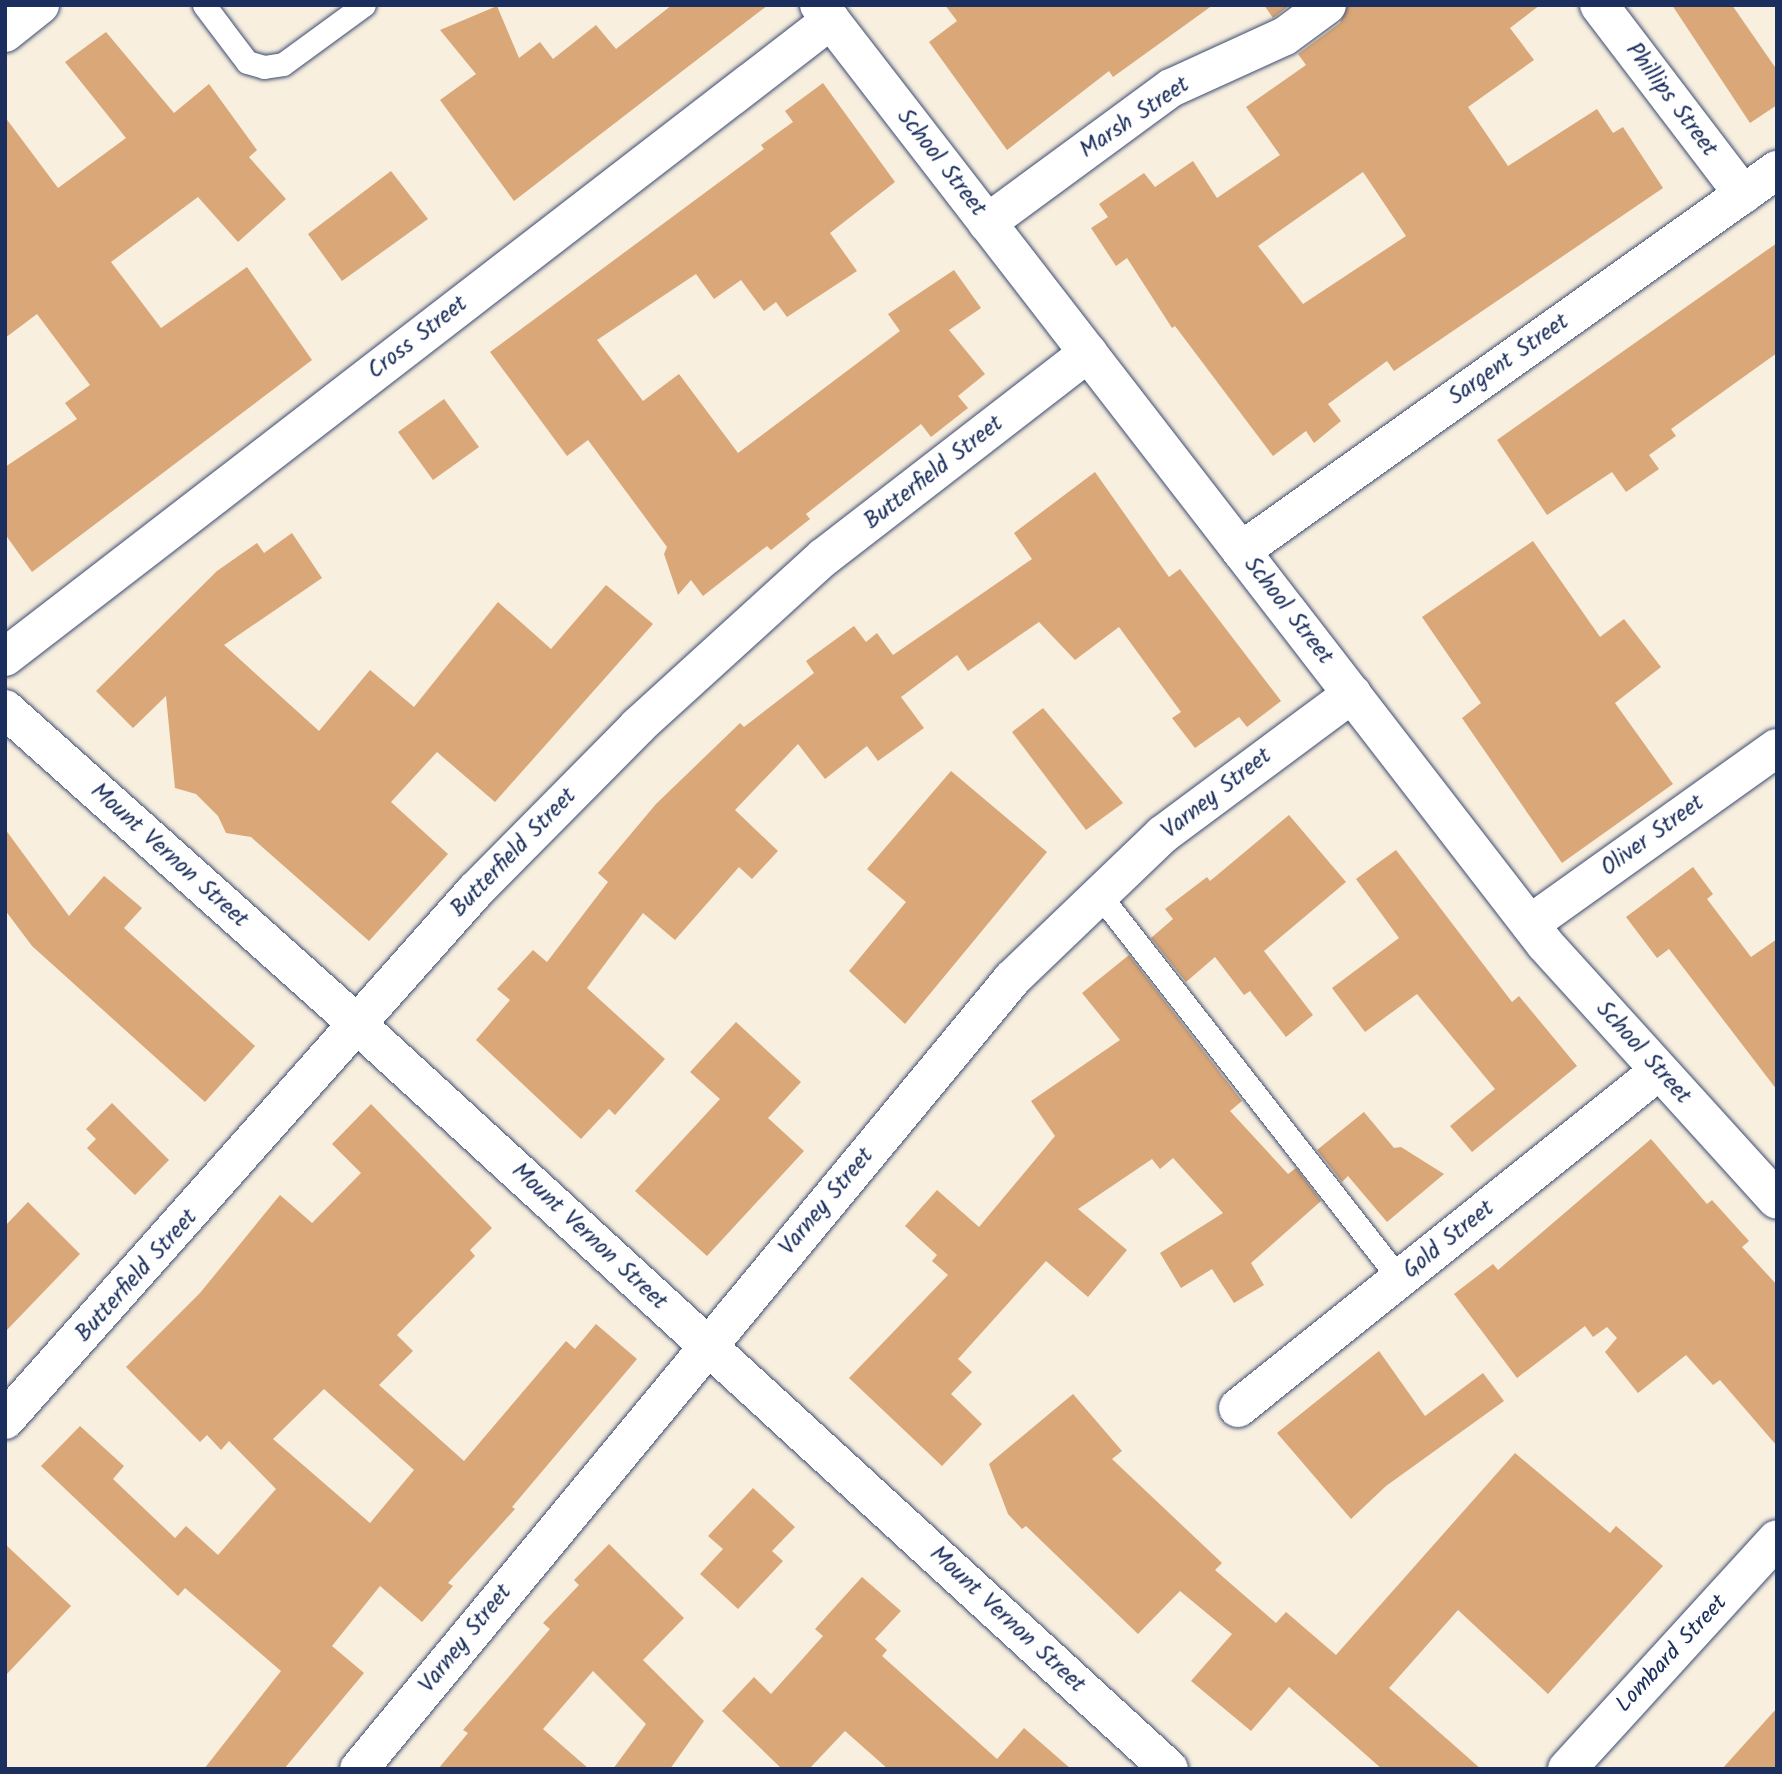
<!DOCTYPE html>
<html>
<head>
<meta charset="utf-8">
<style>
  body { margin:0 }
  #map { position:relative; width:1782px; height:1774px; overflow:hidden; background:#f8efdf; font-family:Kalam,sans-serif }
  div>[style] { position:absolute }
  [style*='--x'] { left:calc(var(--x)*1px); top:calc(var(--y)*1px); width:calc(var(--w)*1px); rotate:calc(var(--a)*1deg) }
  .building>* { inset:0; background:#d9a778 }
  .roads { filter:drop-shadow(0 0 2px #3c4c71) drop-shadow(0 0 2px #3c4c71) }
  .lane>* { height:23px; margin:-11.5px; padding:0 11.5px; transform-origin:11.5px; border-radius:11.5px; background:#fff }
  .street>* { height:38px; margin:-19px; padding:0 19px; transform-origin:19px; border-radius:19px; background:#fff }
  .secondary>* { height:38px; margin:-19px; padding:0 19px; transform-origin:19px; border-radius:19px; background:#fff }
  span { translate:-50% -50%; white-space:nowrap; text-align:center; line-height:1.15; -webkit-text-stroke:7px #fff; paint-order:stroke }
  .street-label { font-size:23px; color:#1b2f5e }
  .frame { position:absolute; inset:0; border:7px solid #1b2f5e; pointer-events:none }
</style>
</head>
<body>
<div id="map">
  <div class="building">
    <i style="clip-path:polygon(672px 5px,768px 5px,514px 201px,440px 100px,476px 74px,440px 30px,497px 6px,519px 58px,540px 42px,553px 59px,596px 25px,616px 49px)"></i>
    <i style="clip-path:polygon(945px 5px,1213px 5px,1113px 77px,1109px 71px,1007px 150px,929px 42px,957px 21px)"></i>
    <i style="clip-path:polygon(1264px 5px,1290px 5px,1273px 18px)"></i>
    <i style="clip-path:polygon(evenodd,1348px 5px,1540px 5px,1510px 28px,1534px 60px,1468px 107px,1508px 166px,1597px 109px,1613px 133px,1623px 127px,1663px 188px,1394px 371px,1387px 361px,1328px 404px,1341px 421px,1314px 443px,1306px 431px,1273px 456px,1175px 326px,1172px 328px,1127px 258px,1116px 266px,1091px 228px,1108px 217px,1099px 204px,1144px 173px,1155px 187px,1193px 161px,1217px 198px,1280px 155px,1246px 107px,1306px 65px,1298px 54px,1340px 23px,1348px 5px,1363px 172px,1406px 236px,1303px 304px,1258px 246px,1363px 172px)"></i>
    <i style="clip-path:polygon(1672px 5px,1732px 5px,1777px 70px,1777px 105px,1750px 123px)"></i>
    <i style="clip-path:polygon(106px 32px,174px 113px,209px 84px,257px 150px,249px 157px,286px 199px,238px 242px,198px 197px,111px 262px,161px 328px,247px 267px,312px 360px,32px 572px,5px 534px,5px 467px,77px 419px,65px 403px,90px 385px,37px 314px,5px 338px,5px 117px,58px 188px,126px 138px,65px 62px)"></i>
    <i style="clip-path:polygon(823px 83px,895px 182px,830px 233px,857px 271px,787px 317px,776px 302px,764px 311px,741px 280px,714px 299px,696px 274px,597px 340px,643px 401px,679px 374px,738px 453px,900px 331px,888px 314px,954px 270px,981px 308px,949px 330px,985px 374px,958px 396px,968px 408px,931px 437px,921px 424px,806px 514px,810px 519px,771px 550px,767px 546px,703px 596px,691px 580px,678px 595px,664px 554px,667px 547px,588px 440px,567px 456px,490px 352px,764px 149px,761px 145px,793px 122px,785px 111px)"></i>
    <i style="clip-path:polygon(391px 171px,428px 219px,342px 281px,308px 234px)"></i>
    <i style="clip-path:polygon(1777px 243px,1777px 353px,1671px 429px,1676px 436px,1649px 455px,1659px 469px,1626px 492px,1612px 472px,1547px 515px,1497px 440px)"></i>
    <i style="clip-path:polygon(444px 399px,479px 447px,433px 480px,398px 432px)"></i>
    <i style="clip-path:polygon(1095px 472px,1169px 577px,1180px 569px,1281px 701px,1247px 727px,1239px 717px,1195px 748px,1172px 718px,1181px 712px,1119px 627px,1075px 660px,1039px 622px,968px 671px,957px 655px,901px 697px,924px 728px,878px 761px,867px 746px,825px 779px,798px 744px,735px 810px,778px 851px,752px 879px,739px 867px,675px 940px,643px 913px,587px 988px,665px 1059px,615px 1115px,609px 1109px,581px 1139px,476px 1040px,510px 1000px,497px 989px,533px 950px,547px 962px,608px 882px,598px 873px,656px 804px,740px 723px,744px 727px,814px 673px,806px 661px,854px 626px,866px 642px,877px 633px,893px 655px,1032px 559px,1014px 533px)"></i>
    <i style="clip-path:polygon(292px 533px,322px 578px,224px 645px,319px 731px,370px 670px,414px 707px,498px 602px,551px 649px,606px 585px,653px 624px,495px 802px,437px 752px,391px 802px,448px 854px,369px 941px,251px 837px,226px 833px,218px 816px,196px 794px,175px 788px,166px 696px,133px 728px,96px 691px,217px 571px,257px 543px,264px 553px)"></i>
    <i style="clip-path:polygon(1533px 541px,1600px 637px,1624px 619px,1661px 667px,1615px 703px,1673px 784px,1562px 863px,1462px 718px,1481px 703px,1422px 617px)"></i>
    <i style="clip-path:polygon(1043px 708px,1123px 803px,1086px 830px,1012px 732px)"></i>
    <i style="clip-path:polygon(951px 771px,1047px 852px,905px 1024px,849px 971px,906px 902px,867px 869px)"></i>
    <i style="clip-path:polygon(1289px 815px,1346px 882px,1264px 951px,1313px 1015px,1286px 1037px,1250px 991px,1244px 995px,1215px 957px,1186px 982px,1151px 938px,1173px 919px,1165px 909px,1207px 877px,1210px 881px)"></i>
    <i style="clip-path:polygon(5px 829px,69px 916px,104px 876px,142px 908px,124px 928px,255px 1046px,205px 1102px,32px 946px,5px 910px)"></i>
    <i style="clip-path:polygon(1396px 850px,1512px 1002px,1519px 996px,1577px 1066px,1472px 1152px,1450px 1126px,1495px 1089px,1417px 994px,1365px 1032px,1332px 988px,1399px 938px,1356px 879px)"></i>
    <i style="clip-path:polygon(1693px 867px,1713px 894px,1707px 899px,1751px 957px,1777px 939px,1777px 1090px,1669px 949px,1657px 958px,1626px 917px)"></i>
    <i style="clip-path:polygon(1129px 955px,1242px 1101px,1230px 1111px,1288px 1174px,1296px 1168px,1321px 1201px,1251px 1263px,1264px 1285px,1234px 1303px,1212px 1269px,1181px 1288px,1160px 1253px,1223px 1213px,1173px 1158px,1160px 1169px,1152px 1159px,1078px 1209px,1127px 1250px,1088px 1297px,1046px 1261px,958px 1359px,972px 1372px,951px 1394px,982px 1424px,942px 1466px,849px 1378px,948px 1275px,932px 1261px,937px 1255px,905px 1226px,937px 1190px,979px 1227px,1055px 1136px,1031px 1101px,1120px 1040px,1082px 993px)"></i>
    <i style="clip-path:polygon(736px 1022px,801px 1082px,768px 1118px,804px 1151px,707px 1256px,635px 1191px,720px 1099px,690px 1072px)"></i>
    <i style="clip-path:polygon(112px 1103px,169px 1160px,135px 1195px,87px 1148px,96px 1139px,86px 1129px)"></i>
    <i style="clip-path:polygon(evenodd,371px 1104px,492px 1228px,470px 1250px,475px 1256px,397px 1335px,413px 1351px,379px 1385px,464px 1461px,566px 1341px,575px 1349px,596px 1324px,637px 1359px,512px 1507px,515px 1509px,448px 1583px,453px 1586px,422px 1622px,380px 1586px,332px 1646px,364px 1673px,284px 1769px,204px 1769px,281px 1671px,185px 1588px,178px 1596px,41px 1466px,80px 1426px,124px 1466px,113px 1479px,175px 1538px,186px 1526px,218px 1555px,276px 1489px,229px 1441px,221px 1450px,207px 1435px,200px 1442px,126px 1367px,200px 1293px,280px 1195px,312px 1223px,361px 1173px,332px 1144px,371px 1104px,324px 1389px,414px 1470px,370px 1523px,273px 1439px,324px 1389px)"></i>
    <i style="clip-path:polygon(1364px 1112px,1394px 1148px,1401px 1147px,1444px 1174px,1387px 1222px,1348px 1176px,1342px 1182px,1317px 1150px)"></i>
    <i style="clip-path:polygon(1651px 1139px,1707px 1204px,1712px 1200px,1749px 1241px,1742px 1247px,1777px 1285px,1777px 1446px,1720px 1380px,1713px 1385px,1686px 1355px,1638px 1393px,1605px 1352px,1617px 1338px,1607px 1327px,1593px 1337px,1585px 1326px,1517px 1378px,1454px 1294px,1493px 1264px,1498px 1270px)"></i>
    <i style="clip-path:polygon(28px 1202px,80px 1254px,5px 1332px,5px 1226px)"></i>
    <i style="clip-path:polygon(1379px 1351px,1425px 1416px,1483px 1373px,1504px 1401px,1386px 1486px,1351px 1519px,1277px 1433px)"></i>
    <i style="clip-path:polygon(1073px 1394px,1122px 1451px,1112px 1459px,1222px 1563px,1215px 1570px,1276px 1623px,1286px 1612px,1336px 1655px,1515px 1453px,1610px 1533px,1616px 1526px,1663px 1566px,1548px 1694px,1458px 1610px,1389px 1688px,1481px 1769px,1382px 1769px,1289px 1687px,1251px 1731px,1191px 1681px,1232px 1634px,1180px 1591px,1138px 1634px,1026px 1526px,1022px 1529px,1008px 1514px,989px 1464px)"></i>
    <i style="clip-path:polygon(753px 1488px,795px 1527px,772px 1551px,783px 1561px,738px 1609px,700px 1574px,723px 1549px,708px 1536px)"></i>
    <i style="clip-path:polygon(5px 1544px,71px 1606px,5px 1676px)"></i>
    <i style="clip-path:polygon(609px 1544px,684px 1618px,643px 1660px,704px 1721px,670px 1769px,613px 1769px,646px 1724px,593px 1671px,543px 1729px,589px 1769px,438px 1769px,468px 1733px,463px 1730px,550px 1629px,543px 1623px,579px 1585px,574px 1580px)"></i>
    <i style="clip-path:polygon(862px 1577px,901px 1611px,875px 1639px,887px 1650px,882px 1656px,997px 1759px,1024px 1728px,1071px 1769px,888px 1769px,845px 1731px,809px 1769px,782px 1769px,722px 1711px,754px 1677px,771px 1694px,823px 1636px,815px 1629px)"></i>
    <i style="clip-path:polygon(1777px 1708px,1777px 1769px,1722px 1769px)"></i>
  </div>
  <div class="roads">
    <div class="lane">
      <i style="--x:204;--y:5;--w:71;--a:53"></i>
      <i style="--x:247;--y:62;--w:18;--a:16"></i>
      <i style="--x:264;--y:67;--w:19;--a:-9"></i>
      <i style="--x:283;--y:64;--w:100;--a:-36.1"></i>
      <i style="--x:1098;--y:893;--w:490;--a:52"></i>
    </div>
    <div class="street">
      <i style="--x:1599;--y:5;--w:238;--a:52.7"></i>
      <i style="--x:987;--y:223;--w:228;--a:-36.3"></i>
      <i style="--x:1171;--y:88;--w:125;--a:-24.5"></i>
      <i style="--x:1285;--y:36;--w:52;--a:-36.4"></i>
      <i style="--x:1241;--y:551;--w:658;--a:-35.41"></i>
      <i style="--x:5;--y:657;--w:1043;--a:-37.64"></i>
      <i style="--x:1530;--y:924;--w:303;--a:-35.5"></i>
      <i style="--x:1238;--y:1408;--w:539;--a:-38.68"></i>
      <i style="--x:5;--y:1420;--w:708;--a:-48.38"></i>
      <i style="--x:475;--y:891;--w:232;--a:-45.3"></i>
      <i style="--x:638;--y:726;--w:251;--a:-42.3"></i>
      <i style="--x:824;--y:557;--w:334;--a:-37.7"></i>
      <i style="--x:359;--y:1769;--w:1025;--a:-50.42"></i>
      <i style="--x:1012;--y:979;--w:208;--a:-43.8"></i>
      <i style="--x:1162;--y:835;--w:237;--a:-36.6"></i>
      <i style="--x:1567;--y:1769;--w:311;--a:-47.6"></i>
    </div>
    <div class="secondary">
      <i style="--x:819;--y:5;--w:1187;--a:52.29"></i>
      <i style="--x:1545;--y:944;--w:345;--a:47.8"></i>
      <i style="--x:5;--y:33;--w:45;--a:-38.7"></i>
      <i style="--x:5;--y:709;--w:475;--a:41.8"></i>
      <i style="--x:359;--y:1026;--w:1099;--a:42.53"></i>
    </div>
  </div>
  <div class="street-label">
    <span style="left:1671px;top:100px;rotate:53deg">Phillips Street</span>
    <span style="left:1135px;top:118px;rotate:-34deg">Marsh Street</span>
    <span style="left:941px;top:163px;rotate:52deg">School Street</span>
    <span style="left:418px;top:338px;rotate:-38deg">Cross Street</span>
    <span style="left:1509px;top:360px;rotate:-35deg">Sargent Street</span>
    <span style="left:934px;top:473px;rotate:-38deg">Butterfield Street</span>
    <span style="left:1288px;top:611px;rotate:52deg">School Street</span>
    <span style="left:1217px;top:794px;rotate:-38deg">Varney Street</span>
    <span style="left:1653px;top:836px;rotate:-36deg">Oliver Street</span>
    <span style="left:514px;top:853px;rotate:-46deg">Butterfield Street</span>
    <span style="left:169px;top:856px;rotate:42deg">Mount Vernon Street</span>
    <span style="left:1643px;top:1053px;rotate:48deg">School Street</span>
    <span style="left:827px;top:1202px;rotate:-50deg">Varney Street</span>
    <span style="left:589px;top:1237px;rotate:43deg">Mount Vernon Street</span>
    <span style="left:1449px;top:1240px;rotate:-39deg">Gold Street</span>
    <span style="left:137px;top:1276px;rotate:-48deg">Butterfield Street</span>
    <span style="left:1007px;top:1620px;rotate:43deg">Mount Vernon Street</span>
    <span style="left:466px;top:1639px;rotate:-51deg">Varney Street</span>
    <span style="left:1672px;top:1654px;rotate:-47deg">Lombard Street</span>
  </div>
  <div class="frame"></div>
</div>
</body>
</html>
